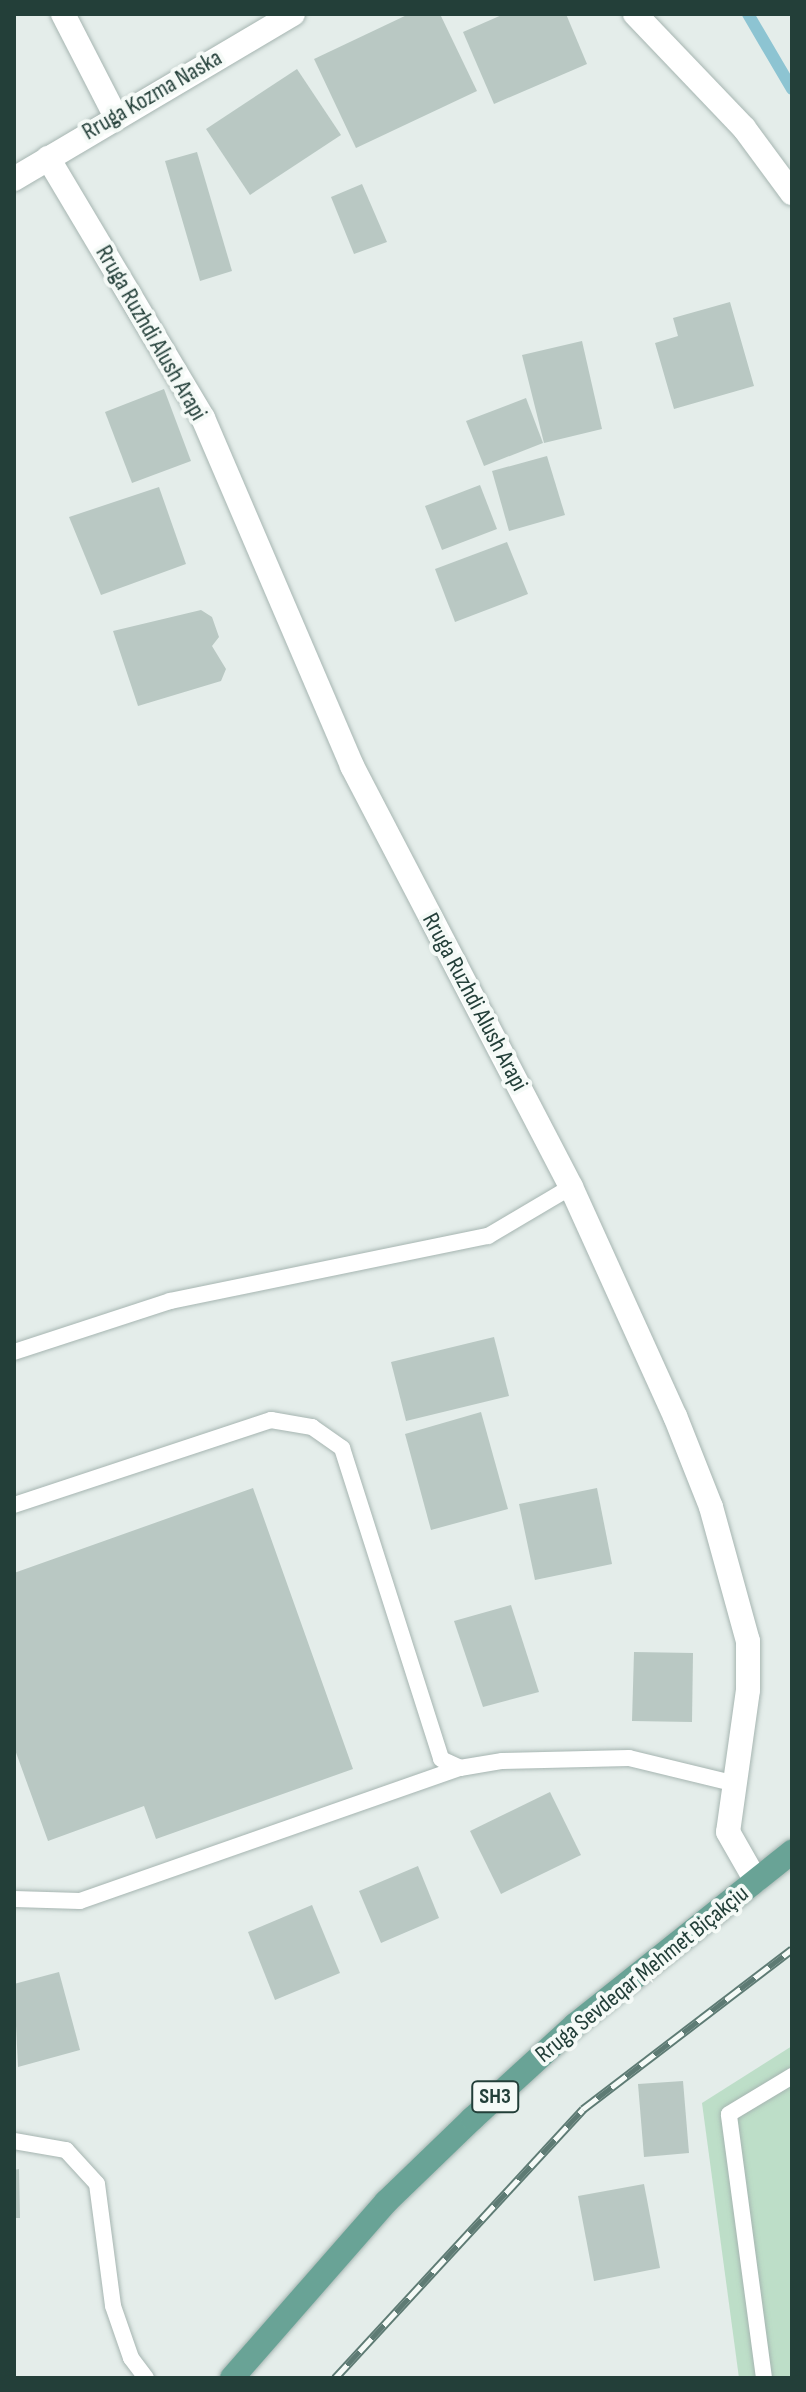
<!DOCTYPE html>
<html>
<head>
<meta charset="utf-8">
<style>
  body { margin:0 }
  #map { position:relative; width:806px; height:2392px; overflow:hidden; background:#e4edea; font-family:"Sofia Sans Condensed",sans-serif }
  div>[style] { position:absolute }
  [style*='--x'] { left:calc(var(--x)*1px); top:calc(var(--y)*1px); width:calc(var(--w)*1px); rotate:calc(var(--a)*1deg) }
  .green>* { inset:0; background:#bddec8 }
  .stream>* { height:12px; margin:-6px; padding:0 6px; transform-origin:6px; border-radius:6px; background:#8dc4d2 }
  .building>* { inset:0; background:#b9c8c3 }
  .roads { filter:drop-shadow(0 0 2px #a6b5b1) drop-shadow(0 0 2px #a6b5b1) }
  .service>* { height:16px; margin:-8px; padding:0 8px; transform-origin:8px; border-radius:8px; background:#fff }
  .minor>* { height:24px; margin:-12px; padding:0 12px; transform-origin:12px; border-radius:12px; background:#fff }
  .secondary>* { height:24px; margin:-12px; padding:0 12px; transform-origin:12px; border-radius:12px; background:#fff }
  .primary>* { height:24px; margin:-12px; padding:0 12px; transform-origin:12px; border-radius:12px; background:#69a396 }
  .rail>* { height:9px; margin-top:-4.5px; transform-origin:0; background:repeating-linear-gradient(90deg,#f5faf7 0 18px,#5e7b74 0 36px); box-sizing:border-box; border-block:2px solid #5e7b74 }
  span { translate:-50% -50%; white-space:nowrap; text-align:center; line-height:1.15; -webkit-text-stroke:8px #f5faf7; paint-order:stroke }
  .shield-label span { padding:2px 6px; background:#f5faf7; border:2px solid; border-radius:6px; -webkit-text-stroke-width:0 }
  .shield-label { font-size:22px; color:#233f39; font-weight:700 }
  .street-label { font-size:24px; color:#233f39 }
  .frame { position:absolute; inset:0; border:16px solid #233f39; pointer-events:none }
</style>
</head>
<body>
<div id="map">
  <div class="green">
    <i style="clip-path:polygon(792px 2046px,792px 2378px,739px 2378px,702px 2103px)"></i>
  </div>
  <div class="stream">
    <i style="--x:748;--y:14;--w:87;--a:59.6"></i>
  </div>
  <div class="building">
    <i style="clip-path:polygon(409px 14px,440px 14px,477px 91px,356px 148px,314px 59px)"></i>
    <i style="clip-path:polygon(504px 14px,566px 14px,587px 64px,494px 104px,463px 32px)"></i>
    <i style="clip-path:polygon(297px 69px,341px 135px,250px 195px,206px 129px)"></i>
    <i style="clip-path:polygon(197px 152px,232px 271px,200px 281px,165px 161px)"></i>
    <i style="clip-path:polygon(362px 184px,387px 242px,354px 254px,331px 197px)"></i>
    <i style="clip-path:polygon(730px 302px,754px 386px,674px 409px,655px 343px,678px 336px,673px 318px)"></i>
    <i style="clip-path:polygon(582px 341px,602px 429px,544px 443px,522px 355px)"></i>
    <i style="clip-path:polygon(164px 389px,191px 461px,132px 483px,105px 412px)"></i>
    <i style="clip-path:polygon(526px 398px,543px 443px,484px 466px,466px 421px)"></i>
    <i style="clip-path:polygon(547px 456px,565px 515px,509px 531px,492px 471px)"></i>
    <i style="clip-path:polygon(480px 485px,497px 529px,442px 550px,425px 506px)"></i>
    <i style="clip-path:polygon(159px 487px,186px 564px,101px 595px,69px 517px)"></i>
    <i style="clip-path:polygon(507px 542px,528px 594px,455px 622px,435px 569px)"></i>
    <i style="clip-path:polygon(201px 610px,212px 617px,219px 637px,212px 646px,226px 669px,221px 681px,138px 706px,113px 631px)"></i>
    <i style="clip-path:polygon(494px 1337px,509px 1396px,406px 1421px,391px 1362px)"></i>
    <i style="clip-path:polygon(481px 1412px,508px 1509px,431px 1530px,405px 1434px)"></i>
    <i style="clip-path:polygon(253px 1488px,353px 1769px,156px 1839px,144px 1806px,48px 1841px,14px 1747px,14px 1573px)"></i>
    <i style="clip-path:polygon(597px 1488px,612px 1564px,535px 1580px,519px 1504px)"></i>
    <i style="clip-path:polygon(511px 1605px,539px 1692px,483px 1707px,454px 1621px)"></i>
    <i style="clip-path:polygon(634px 1652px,693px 1653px,692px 1722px,632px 1721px)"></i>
    <i style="clip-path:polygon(550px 1792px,581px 1855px,501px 1894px,470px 1831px)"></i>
    <i style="clip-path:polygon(418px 1866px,439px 1918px,381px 1943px,359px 1891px)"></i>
    <i style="clip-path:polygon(312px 1905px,340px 1973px,275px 2000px,248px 1932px)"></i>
    <i style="clip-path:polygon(59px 1972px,80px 2050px,18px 2067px,14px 1984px)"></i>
    <i style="clip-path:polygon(683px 2081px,689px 2153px,644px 2157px,638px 2084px)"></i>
    <i style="clip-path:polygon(19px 2169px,20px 2218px,14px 2218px,14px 2170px)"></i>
    <i style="clip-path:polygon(644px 2184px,660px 2268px,594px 2281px,578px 2196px)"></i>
  </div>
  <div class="roads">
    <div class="service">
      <i style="--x:14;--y:1352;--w:164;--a:-18.1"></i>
      <i style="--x:170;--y:1301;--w:325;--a:-11.6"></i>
      <i style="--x:488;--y:1236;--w:96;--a:-30.6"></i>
      <i style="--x:14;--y:1505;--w:271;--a:-18.3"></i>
      <i style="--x:271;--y:1420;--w:42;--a:9.7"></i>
      <i style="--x:312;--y:1427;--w:37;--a:35"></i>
      <i style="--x:342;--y:1448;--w:326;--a:72.3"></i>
      <i style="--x:441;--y:1759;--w:21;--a:25"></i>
      <i style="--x:14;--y:1899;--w:66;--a:1.7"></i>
      <i style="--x:80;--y:1901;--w:403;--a:-19.3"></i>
      <i style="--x:460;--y:1768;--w:43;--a:-9.5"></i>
      <i style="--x:502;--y:1761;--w:127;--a:-1.4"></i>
      <i style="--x:629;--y:1758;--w:106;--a:13.6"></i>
      <i style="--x:14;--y:2141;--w:53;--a:9.8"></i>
      <i style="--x:66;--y:2150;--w:46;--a:47.6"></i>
      <i style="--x:97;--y:2184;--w:123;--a:82.5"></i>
      <i style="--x:113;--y:2306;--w:55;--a:70.9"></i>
      <i style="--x:131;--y:2358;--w:25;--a:53"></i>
      <i style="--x:764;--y:2378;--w:266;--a:-97.6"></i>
      <i style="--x:729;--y:2114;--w:74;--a:-31.1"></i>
    </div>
    <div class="minor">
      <i style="--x:63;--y:14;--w:114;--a:62.8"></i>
      <i style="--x:635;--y:14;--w:158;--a:46.3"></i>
      <i style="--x:744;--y:128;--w:81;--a:53.6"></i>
      <i style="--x:48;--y:158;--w:303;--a:59.2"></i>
      <i style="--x:203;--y:418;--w:379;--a:66.8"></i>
      <i style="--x:352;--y:766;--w:475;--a:62.5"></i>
      <i style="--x:571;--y:1187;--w:252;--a:65.6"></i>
      <i style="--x:675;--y:1416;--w:98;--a:68.4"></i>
      <i style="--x:711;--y:1507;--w:139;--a:74.6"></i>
      <i style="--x:748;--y:1641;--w:49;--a:90"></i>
      <i style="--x:748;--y:1690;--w:143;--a:98"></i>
      <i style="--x:728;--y:1832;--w:56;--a:60.3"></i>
    </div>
    <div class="secondary">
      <i style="--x:14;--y:179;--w:324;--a:-30.6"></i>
    </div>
    <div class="primary">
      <i style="--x:232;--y:2378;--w:234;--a:-48.8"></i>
      <i style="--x:386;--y:2202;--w:120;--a:-44"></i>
      <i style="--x:472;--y:2119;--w:139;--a:-42.4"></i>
      <i style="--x:575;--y:2025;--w:278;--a:-38.6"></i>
    </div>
  </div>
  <div class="rail">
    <i style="--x:335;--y:2378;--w:366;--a:-47.3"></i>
    <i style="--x:583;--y:2109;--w:263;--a:-37.4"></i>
  </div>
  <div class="shield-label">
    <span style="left:495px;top:2097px">SH3</span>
  </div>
  <div class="street-label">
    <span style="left:152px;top:95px;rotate:-30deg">Rruga Kozma Naska</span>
    <span style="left:151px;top:333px;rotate:60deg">Rruga Ruzhdi Alush Arapi</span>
    <span style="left:475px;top:1002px;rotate:62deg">Rruga Ruzhdi Alush Arapi</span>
    <span style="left:642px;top:1974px;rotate:-39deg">Rruga Sevdeqar Mehmet Biçakçiu</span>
  </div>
  <div class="frame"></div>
</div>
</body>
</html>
